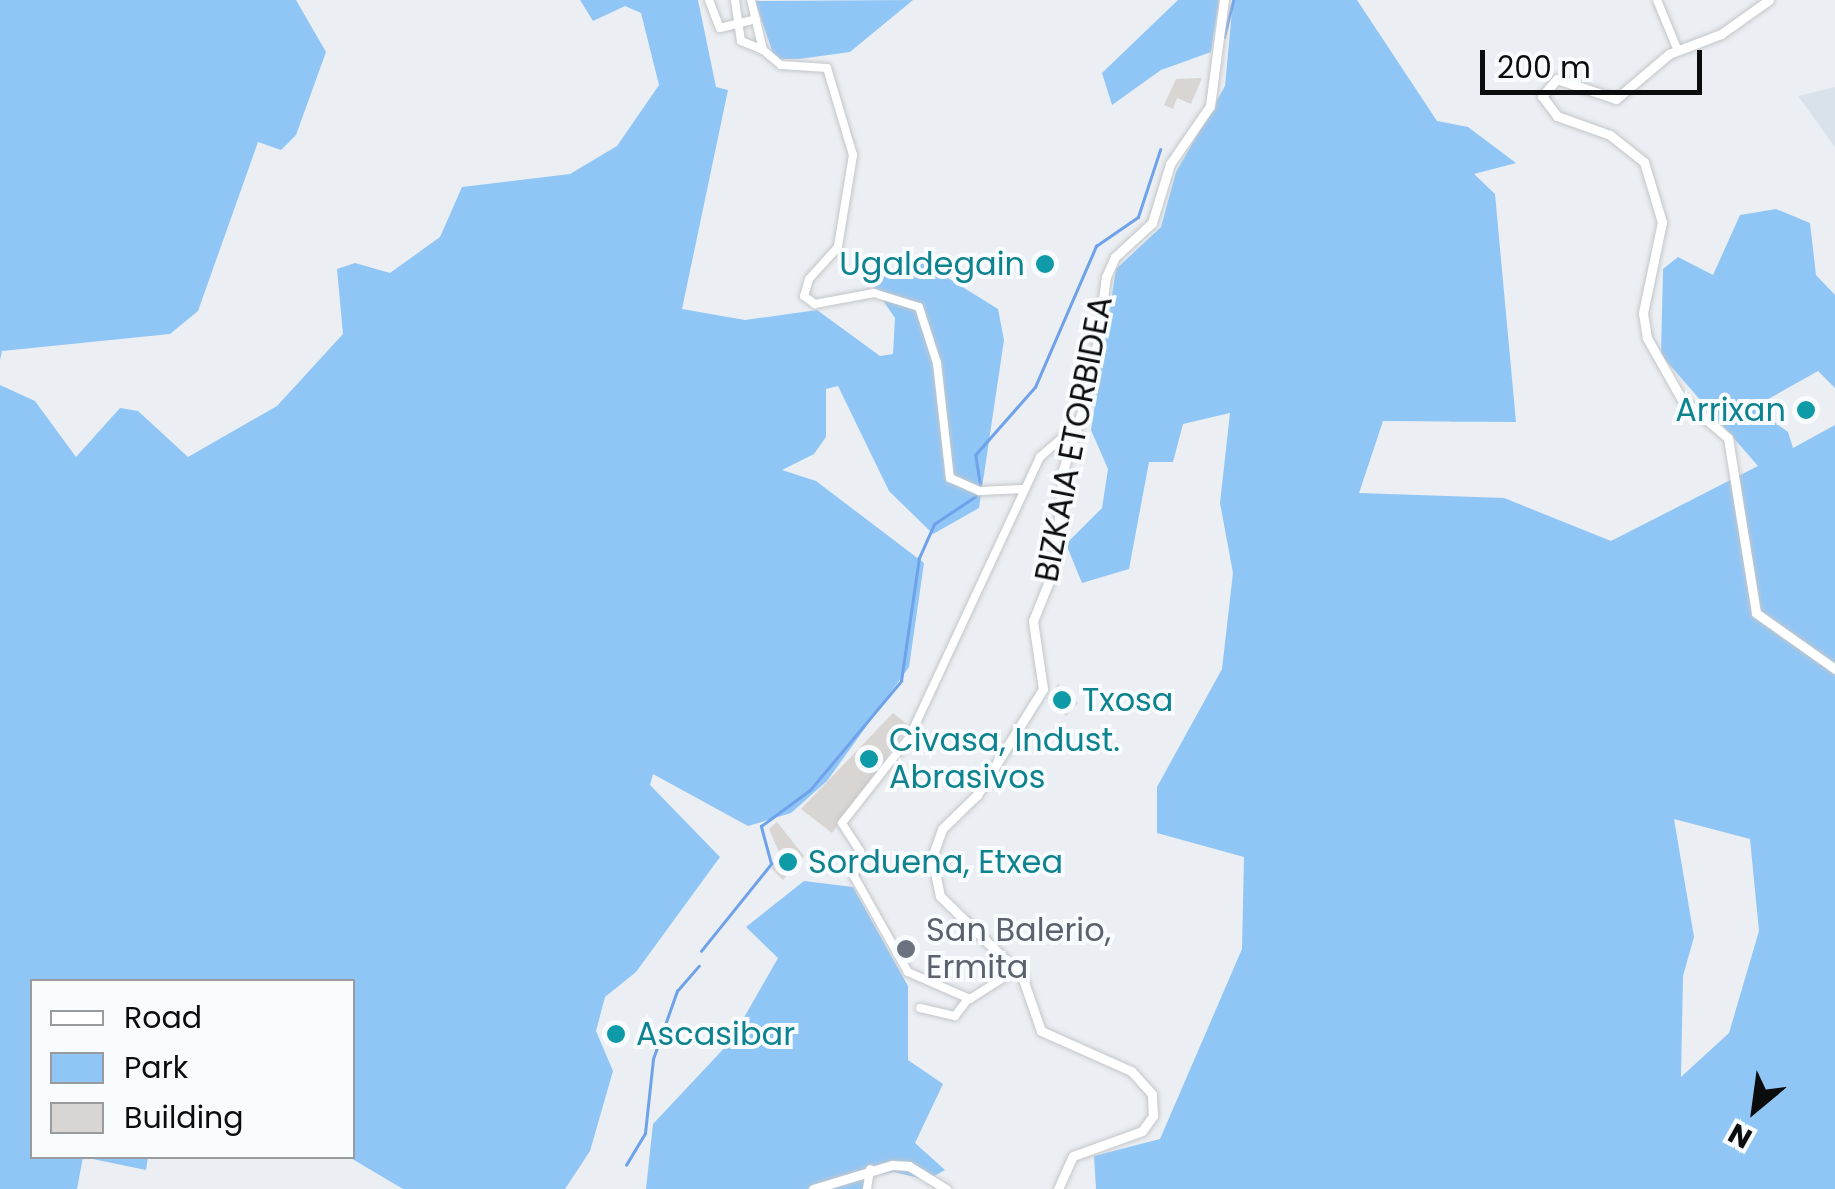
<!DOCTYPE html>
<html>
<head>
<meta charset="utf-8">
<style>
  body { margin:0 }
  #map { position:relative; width:1835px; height:1189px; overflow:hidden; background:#ebeef2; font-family:Poppins,sans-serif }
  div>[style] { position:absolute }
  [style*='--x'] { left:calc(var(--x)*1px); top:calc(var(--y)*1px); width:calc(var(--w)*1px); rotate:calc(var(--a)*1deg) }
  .built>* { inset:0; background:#d9e2ea }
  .green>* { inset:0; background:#90c6f6 }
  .stream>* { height:2.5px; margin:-1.25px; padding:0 1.25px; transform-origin:1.25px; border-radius:1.25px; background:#6ea2ea }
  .building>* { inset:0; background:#d9d5d3 }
  .roads { filter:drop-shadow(0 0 2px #c3c6c9) drop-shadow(0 0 2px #c3c6c9) }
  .minor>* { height:8px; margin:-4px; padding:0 4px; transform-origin:4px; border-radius:4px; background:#fff }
  .tertiary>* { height:9px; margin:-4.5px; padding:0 4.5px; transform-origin:4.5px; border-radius:4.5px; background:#fff }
  .dots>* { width:28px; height:28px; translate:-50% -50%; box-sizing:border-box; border:5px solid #f8fcff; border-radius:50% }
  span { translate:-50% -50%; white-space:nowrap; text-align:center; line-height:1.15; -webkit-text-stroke:8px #f8fcff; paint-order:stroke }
  .culture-label { font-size:32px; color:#0d838f }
  .right { translate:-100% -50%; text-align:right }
  .left { translate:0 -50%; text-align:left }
  .street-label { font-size:32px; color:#0b0c0d }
  .worship-label { font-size:32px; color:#5b616d }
  .legend { position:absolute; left:30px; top:979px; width:325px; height:180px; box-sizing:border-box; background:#f8fcff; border:2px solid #999c9e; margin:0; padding:12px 18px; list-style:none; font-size:30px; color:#0b0c0d }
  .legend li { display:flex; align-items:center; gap:20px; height:50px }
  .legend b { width:50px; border:2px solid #999c9e }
  .north { position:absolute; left:1705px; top:1059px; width:100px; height:100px; -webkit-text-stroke:8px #f8fcff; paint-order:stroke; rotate:209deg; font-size:28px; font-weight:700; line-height:40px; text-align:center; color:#0b0c0d }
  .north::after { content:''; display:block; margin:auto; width:35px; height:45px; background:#0b0c0d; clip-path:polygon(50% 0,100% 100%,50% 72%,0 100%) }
  .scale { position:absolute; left:1480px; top:50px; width:222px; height:45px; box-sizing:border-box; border:5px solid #0b0c0d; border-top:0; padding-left:12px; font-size:30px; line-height:35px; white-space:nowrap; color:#0b0c0d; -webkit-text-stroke:8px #f8fcff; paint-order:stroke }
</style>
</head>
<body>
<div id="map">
  <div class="built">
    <i style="clip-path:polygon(1835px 87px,1835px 147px,1798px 96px)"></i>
  </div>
  <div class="green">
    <i style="clip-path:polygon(0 0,296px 0,326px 52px,296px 135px,281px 150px,258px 142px,198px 311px,170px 334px,2px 351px,0 360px)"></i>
    <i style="clip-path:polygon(580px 0,698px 0,716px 87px,728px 90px,682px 309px,745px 320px,817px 310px,880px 356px,893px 354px,895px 318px,869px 280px,922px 262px,998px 309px,1004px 340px,979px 508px,933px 534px,889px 491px,838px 386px,826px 389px,826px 437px,814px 454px,782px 470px,816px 481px,924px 563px,909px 667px,827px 781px,791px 813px,748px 826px,653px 774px,650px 785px,720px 857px,636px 972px,605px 997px,596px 1031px,613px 1071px,590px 1151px,565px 1189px,403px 1189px,349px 1157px,352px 982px,32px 982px,32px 1156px,148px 1157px,146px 1170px,83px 1157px,77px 1189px,0 1189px,0 385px,35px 401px,76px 457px,120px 408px,138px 411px,188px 457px,277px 406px,343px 334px,337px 269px,355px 263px,390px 273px,440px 237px,462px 187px,570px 174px,617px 146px,659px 85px,641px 13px,625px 6px,593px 21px)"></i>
    <i style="clip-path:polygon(913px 0,850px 52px,799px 59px,775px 59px,755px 1px)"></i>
    <i style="clip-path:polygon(1178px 0,1219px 0,1211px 52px,1161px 70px,1112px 105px,1102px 73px)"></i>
    <i style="clip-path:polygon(evenodd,1233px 0,1357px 0,1437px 121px,1468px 127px,1516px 163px,1474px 174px,1495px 194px,1516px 422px,1383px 421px,1359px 493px,1504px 498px,1611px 541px,1758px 466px,1661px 355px,1663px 269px,1678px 257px,1713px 275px,1740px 215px,1776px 209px,1810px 223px,1816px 275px,1835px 295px,1835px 388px,1818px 371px,1754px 407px,1788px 432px,1793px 448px,1835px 425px,1835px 1189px,1096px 1189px,1094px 1156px,1160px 1139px,1242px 949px,1244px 857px,1157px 833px,1157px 787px,1222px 669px,1233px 573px,1220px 503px,1230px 413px,1183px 424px,1173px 462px,1149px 462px,1129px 569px,1082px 583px,1066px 544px,1102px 508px,1108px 469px,1091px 430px,1116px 269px,1161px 227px,1176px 172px,1225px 86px,1233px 0,1674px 819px,1750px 839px,1759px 931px,1729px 1033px,1681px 1077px,1683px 976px,1694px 937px,1674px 819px)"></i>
    <i style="clip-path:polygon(804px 881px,853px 887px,908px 986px,908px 1060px,943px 1084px,915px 1143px,945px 1170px,927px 1180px,894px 1172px,868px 1177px,865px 1189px,646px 1189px,653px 1124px,730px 1042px,778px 958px,746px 927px)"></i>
  </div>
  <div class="stream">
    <i style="--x:1224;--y:37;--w:38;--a:-76"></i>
    <i style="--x:980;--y:485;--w:30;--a:-99"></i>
    <i style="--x:975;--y:455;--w:91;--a:-48.6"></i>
    <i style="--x:1035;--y:387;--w:154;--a:-66.6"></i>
    <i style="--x:1096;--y:246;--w:51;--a:-34.6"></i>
    <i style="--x:1138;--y:217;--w:71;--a:-71.8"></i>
    <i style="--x:701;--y:951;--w:112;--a:-51.2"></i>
    <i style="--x:771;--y:864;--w:39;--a:-105"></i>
    <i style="--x:761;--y:826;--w:61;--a:-36.3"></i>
    <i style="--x:810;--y:790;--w:142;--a:-50.1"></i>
    <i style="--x:901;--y:681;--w:124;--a:-81.7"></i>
    <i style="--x:919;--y:558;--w:37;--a:-66"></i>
    <i style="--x:934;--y:524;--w:50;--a:-33.7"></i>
    <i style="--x:626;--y:1165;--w:37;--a:-59"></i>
    <i style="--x:645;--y:1133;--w:74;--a:-83.8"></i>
    <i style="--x:653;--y:1059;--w:72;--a:-70.6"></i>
    <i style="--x:677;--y:991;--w:33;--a:-49"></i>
  </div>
  <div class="building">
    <i style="clip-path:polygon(1202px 78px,1191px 104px,1177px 98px,1173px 109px,1164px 105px,1176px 79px)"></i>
    <i style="clip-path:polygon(1058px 684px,1078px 703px,1066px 716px,1047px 698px)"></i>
    <i style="clip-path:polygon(893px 713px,907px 724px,903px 734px,832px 833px,801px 809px)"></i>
    <i style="clip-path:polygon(777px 822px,804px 856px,783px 880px,771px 868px,781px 857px,769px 829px)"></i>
  </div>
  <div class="roads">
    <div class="minor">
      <i style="--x:709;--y:0;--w:30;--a:69"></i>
      <i style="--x:720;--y:28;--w:37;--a:-14"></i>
      <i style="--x:735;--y:0;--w:41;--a:81.7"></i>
      <i style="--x:741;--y:41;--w:24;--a:22"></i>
      <i style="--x:763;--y:50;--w:51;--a:-103.5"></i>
      <i style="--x:1657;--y:0;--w:55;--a:67.6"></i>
      <i style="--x:763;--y:50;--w:23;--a:40"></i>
      <i style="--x:781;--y:65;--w:46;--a:3.7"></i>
      <i style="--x:827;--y:68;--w:91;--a:73.4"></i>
      <i style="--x:853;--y:155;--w:93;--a:99.3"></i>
      <i style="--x:838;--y:247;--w:43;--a:132.2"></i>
      <i style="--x:809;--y:279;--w:18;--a:106"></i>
      <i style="--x:804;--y:296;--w:14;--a:36"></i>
      <i style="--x:815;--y:304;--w:60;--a:-10.6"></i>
      <i style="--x:874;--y:293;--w:47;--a:17.3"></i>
      <i style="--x:919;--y:307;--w:59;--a:72.2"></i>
      <i style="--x:937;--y:363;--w:116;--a:83.6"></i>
      <i style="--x:950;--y:478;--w:32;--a:24"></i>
      <i style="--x:979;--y:491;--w:44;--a:-2.6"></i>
      <i style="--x:1017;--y:969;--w:56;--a:147.4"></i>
      <i style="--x:970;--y:999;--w:68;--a:-156.5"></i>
      <i style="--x:908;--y:972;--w:110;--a:-119.4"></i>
      <i style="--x:854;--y:876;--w:26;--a:-77"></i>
      <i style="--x:860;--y:851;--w:33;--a:-123"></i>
      <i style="--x:842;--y:823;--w:108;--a:-51.8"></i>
      <i style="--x:909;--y:738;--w:310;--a:-65"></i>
      <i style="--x:1040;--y:457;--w:49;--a:-40.9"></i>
      <i style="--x:920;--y:1008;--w:36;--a:13"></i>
      <i style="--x:955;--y:1016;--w:21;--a:-53"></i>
      <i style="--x:867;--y:1189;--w:20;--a:-81"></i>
    </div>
    <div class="tertiary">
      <i style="--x:1769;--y:0;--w:59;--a:144.7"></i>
      <i style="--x:1721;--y:34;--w:56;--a:159"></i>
      <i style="--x:1669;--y:54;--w:70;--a:139.7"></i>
      <i style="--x:1616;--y:99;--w:62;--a:-161.3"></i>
      <i style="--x:1557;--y:79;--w:23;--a:131"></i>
      <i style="--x:1542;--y:96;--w:25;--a:53"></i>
      <i style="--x:1557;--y:116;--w:56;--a:19.7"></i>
      <i style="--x:1610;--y:135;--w:43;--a:38.5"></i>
      <i style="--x:1644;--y:162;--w:63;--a:73.3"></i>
      <i style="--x:1662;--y:222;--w:93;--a:101.8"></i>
      <i style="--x:1643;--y:313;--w:25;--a:81"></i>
      <i style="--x:1647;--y:338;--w:69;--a:60.5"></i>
      <i style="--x:1681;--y:398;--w:62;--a:40.4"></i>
      <i style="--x:1728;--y:438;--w:177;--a:80.9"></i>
      <i style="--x:1756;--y:613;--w:97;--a:35.3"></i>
      <i style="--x:813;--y:1189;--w:83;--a:-16.9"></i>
      <i style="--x:892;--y:1165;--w:17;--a:3"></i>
      <i style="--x:909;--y:1166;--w:44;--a:31.9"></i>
      <i style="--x:1058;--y:1189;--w:36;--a:-66"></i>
      <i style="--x:1073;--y:1156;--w:73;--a:-19.9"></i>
      <i style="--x:1142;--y:1131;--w:19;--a:-54"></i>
      <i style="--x:1153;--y:1116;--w:22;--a:-93"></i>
      <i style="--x:1152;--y:1094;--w:31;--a:-132"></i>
      <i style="--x:1131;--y:1071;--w:98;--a:-156"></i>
      <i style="--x:1041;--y:1031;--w:58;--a:-109.1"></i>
      <i style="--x:1022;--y:976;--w:115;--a:-135.7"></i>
      <i style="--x:940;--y:896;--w:40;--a:-102"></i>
      <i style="--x:932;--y:857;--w:30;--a:-70"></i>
      <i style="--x:942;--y:829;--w:49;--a:-44.2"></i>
      <i style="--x:977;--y:795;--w:125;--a:-58.1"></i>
      <i style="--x:1043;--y:689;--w:69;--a:-98.4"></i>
      <i style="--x:1033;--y:621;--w:59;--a:-68.2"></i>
      <i style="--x:1055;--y:566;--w:96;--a:-85.2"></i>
      <i style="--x:1063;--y:470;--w:95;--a:-72.1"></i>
      <i style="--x:1092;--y:380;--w:104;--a:-82.3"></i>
      <i style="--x:1106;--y:277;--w:22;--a:-66"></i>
      <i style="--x:1115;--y:257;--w:50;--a:-42.6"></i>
      <i style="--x:1152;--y:223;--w:62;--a:-73"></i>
      <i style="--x:1170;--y:164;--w:70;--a:-55.4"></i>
      <i style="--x:1210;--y:106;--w:107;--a:-82.5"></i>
    </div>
  </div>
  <div class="dots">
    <i style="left:1045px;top:264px;background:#0f9aa8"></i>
    <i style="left:1806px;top:410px;background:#0f9aa8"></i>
    <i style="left:1062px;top:700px;background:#0f9aa8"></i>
    <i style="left:869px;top:759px;background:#0f9aa8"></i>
    <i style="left:788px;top:862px;background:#0f9aa8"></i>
    <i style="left:906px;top:949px;background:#6b7280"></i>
    <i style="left:616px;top:1034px;background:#0f9aa8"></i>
  </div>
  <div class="culture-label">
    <span class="right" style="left:1025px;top:264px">Ugaldegain</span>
    <span class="right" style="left:1786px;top:410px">Arrixan</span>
    <span class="left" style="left:1082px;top:700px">Txosa</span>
    <span class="left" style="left:889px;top:759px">Civasa, Indust.<br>Abrasivos</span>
    <span class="left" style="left:808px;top:862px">Sorduena, Etxea</span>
    <span class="left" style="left:636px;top:1034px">Ascasibar</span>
  </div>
  <div class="street-label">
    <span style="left:1074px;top:439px;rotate:-79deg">BIZKAIA ETORBIDEA</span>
  </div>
  <div class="worship-label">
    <span class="left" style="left:926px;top:949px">San Balerio,<br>Ermita</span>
  </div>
  <ul class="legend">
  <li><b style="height:12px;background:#fff"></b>Road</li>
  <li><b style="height:28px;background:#90c6f6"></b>Park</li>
  <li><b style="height:28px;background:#d9d5d3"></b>Building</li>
  </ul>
  <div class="north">N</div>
  <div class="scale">200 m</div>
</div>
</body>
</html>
